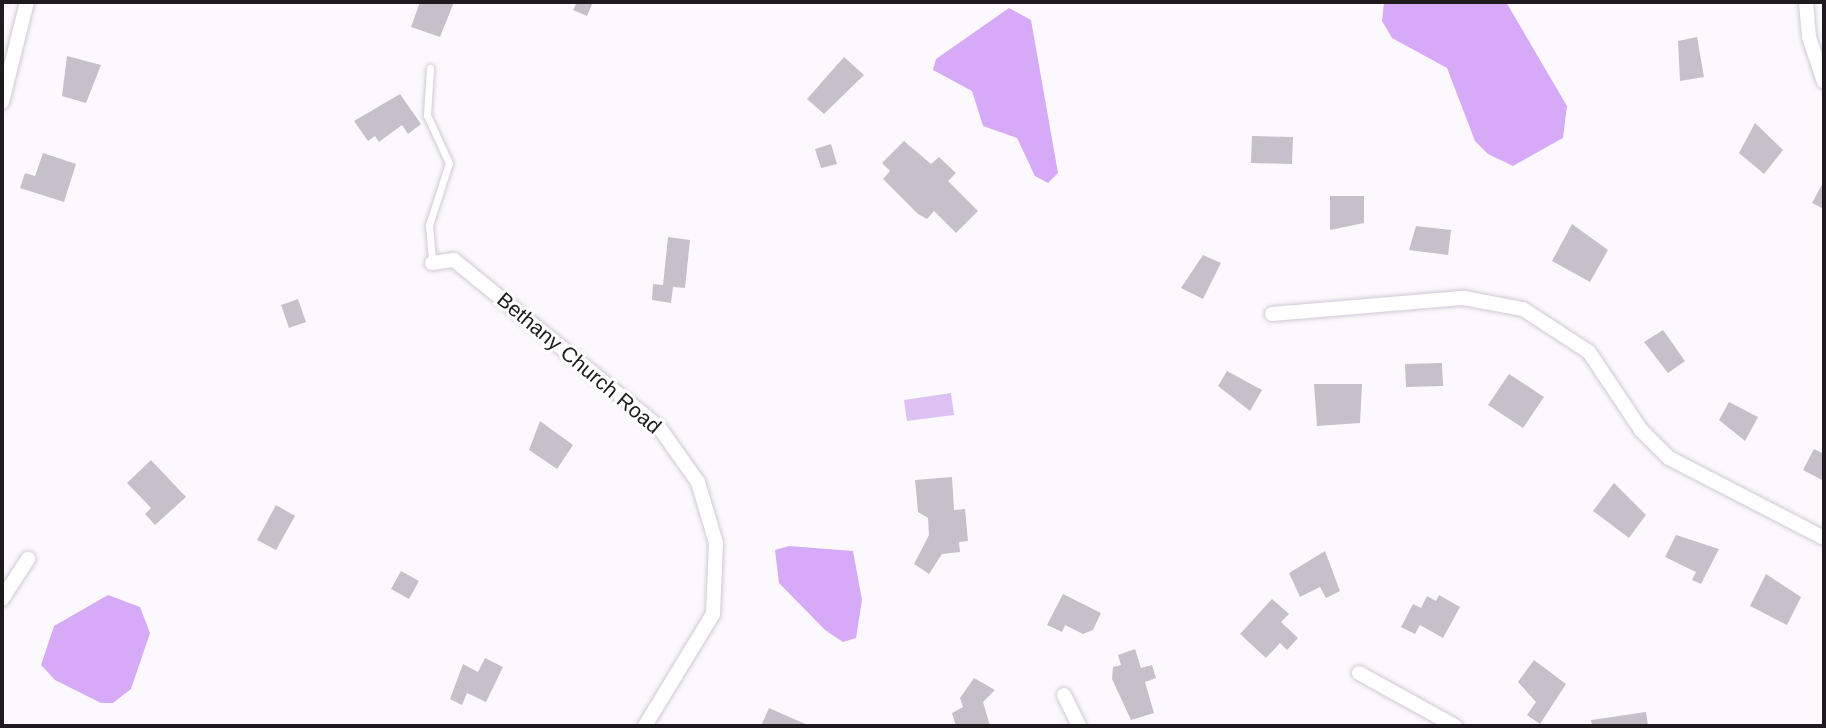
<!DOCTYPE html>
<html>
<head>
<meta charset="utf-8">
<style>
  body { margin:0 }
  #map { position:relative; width:1826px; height:728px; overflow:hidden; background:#fcf9fe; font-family:Helvetica,sans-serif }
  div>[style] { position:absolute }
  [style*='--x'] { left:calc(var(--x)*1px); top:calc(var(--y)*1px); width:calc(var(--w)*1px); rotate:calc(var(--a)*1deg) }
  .green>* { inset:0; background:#ddc1f3 }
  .water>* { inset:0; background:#d7aaf8 }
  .building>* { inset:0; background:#c6c0cb }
  .roads { filter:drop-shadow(0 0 2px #cfcad4) drop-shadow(0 0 2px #cfcad4) }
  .service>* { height:7px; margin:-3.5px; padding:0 3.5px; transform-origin:3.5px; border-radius:3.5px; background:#fff }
  .minor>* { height:14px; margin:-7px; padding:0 7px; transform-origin:7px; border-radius:7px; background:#fff }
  span { translate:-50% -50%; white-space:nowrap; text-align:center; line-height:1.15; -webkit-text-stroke:6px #fff; paint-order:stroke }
  .street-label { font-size:21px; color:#1d1b1e }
  .frame { position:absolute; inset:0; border:4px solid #1d1b1e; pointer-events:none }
</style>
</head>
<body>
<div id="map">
  <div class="green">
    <i style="clip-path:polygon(951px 393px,954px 415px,907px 421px,904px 400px)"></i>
  </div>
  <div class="water">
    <i style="clip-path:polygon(1384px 2px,1506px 2px,1567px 106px,1563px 138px,1513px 166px,1488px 154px,1475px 141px,1447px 68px,1392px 38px,1382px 21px)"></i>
    <i style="clip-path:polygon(1009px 8px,1031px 20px,1058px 173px,1048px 183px,1035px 176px,1017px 138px,983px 126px,972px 91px,933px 70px,936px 59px)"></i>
    <i style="clip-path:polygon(789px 546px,853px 551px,862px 600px,856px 638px,843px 642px,825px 630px,779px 583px,775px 550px)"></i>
    <i style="clip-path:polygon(108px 595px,140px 607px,150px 633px,131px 689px,113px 703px,101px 703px,55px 680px,41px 665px,54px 626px)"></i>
  </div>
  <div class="building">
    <i style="clip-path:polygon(420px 2px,454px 2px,440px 37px,411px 27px)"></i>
    <i style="clip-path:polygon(577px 2px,593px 2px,587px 16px,573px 10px)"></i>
    <i style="clip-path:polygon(1697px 37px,1704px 77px,1680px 81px,1678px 41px)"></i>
    <i style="clip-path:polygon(67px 56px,101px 65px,86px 103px,62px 96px)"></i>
    <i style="clip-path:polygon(844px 57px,864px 75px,824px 114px,807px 99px)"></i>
    <i style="clip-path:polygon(400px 94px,421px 124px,408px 134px,402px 125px,379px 142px,375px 136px,368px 141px,354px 121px)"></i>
    <i style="clip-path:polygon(1755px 123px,1783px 150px,1764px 174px,1739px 153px)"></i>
    <i style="clip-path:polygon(1252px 136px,1293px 137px,1292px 164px,1251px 163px)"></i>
    <i style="clip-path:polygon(904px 141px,931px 164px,939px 157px,956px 173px,948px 181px,978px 211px,956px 233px,934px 211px,927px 219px,918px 214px,883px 179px,890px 171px,882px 163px)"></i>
    <i style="clip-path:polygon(831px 144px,837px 164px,821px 168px,815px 149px)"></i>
    <i style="clip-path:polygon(43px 153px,76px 164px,64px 202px,20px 188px,25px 173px,35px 176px)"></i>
    <i style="clip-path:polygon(1824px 181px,1824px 209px,1812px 203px)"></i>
    <i style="clip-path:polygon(1330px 196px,1364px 196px,1364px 223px,1330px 230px)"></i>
    <i style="clip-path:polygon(1572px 224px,1608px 250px,1590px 282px,1552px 261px)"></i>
    <i style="clip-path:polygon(1416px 226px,1451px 230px,1448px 255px,1409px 250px)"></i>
    <i style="clip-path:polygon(668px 237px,690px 240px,685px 288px,673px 287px,671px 303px,652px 300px,653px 284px,663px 285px)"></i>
    <i style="clip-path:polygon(1203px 255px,1221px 263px,1203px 299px,1181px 288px)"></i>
    <i style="clip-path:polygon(298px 299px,306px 322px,289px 328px,281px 305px)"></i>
    <i style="clip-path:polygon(1663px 330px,1685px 361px,1668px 373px,1644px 342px)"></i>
    <i style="clip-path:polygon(1442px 363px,1443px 386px,1406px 387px,1405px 364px)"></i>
    <i style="clip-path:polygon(1227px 371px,1262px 390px,1250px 411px,1218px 386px)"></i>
    <i style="clip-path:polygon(1509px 374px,1544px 397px,1523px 428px,1488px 405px)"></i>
    <i style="clip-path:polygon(1314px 384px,1362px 384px,1360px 423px,1317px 426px)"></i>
    <i style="clip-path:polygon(1729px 402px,1758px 417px,1745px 441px,1719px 420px)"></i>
    <i style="clip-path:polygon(540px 421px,573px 445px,557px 469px,529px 450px)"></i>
    <i style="clip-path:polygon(1814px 449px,1824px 454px,1824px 481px,1803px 470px)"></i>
    <i style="clip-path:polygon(151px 460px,186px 497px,155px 525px,145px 514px,151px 508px,127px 483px)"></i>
    <i style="clip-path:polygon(952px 477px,954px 510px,965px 509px,968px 541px,959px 542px,960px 552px,942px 554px,929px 574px,914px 564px,929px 535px,928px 518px,918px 512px,915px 480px)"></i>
    <i style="clip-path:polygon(1614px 483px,1646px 515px,1629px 538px,1593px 511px)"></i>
    <i style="clip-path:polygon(276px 505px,295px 516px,276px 550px,257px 540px)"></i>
    <i style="clip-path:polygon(1676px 535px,1719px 549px,1701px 584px,1692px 580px,1696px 572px,1665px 557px)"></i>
    <i style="clip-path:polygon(1325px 551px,1340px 591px,1326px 598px,1320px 587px,1300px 597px,1289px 573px)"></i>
    <i style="clip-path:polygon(401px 571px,419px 581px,409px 599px,391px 589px)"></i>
    <i style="clip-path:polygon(1766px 574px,1801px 597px,1787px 625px,1750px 606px)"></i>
    <i style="clip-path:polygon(1063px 594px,1101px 613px,1093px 630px,1083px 634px,1065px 625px,1062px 632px,1047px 625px)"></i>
    <i style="clip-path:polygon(1439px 595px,1460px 607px,1443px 638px,1420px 625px,1415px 634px,1401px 627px,1413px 604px,1421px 608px,1427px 596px,1436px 601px)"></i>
    <i style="clip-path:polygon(1272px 599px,1289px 614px,1281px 622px,1298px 638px,1287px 650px,1280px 643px,1266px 658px,1240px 634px)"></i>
    <i style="clip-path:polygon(1135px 649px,1141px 668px,1152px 665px,1156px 678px,1145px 682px,1154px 713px,1131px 720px,1112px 679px,1113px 667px,1121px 665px,1118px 655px)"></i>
    <i style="clip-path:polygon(485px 658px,503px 667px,486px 702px,467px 693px,462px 705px,450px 699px,463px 664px,478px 672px)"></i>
    <i style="clip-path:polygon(1534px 660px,1566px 684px,1540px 724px,1527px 715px,1536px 702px,1518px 682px)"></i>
    <i style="clip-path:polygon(974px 678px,995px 690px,983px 702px,990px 726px,956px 726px,952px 713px,963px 707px,960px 698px)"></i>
    <i style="clip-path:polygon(769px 708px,810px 726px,761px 726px)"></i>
    <i style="clip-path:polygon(1646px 712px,1648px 726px,1592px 726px,1591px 720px)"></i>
  </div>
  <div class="roads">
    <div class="service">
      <i style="--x:430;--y:68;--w:47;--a:93.7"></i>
      <i style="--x:427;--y:115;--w:53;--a:65.4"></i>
      <i style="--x:449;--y:163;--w:65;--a:107.9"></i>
      <i style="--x:429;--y:225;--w:38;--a:85"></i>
    </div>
    <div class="minor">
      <i style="--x:1806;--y:2;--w:35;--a:85"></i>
      <i style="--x:1809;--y:37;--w:47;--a:71.6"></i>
      <i style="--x:2;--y:102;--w:103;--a:-76"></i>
      <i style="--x:432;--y:263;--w:22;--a:-8"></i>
      <i style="--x:454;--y:260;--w:264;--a:39.2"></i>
      <i style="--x:659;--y:427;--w:67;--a:54.7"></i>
      <i style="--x:698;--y:482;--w:64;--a:73.6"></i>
      <i style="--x:716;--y:543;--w:71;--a:92.4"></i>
      <i style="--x:713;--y:614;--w:131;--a:121.3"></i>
      <i style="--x:1272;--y:314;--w:193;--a:-4.8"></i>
      <i style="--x:1464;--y:298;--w:60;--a:10.6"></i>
      <i style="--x:1523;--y:309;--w:79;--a:33.1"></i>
      <i style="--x:1589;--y:352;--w:94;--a:56.3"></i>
      <i style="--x:1641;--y:430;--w:40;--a:45"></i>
      <i style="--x:1669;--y:458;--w:174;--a:27.3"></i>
      <i style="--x:2;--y:599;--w:48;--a:-57"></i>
      <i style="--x:1359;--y:673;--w:110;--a:28.9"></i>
      <i style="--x:1064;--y:695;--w:34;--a:64"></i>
    </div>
  </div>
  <div class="street-label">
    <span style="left:579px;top:363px;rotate:40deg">Bethany Church Road</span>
  </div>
  <div class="frame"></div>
</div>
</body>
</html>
